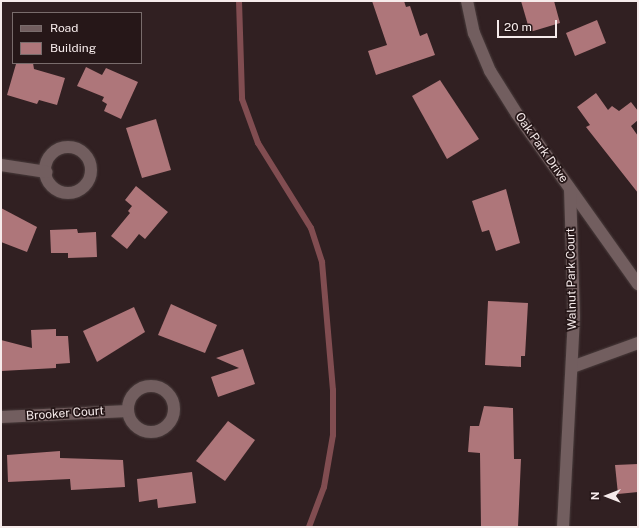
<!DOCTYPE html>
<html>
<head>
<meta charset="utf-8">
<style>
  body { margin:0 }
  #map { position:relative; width:639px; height:528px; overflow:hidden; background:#312022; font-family:"Public Sans",sans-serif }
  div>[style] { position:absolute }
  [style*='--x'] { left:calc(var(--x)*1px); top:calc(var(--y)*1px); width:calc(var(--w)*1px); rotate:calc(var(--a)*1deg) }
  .stream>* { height:6px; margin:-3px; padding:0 3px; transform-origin:3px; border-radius:3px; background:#814d51 }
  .building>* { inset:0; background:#ae767a }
  .roads { filter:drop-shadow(0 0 1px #493c3c) drop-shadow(0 0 1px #493c3c) }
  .street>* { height:12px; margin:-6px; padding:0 6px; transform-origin:6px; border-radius:6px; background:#725e5f }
  .street>.ring { margin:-6px; padding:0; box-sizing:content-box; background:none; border:12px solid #725e5f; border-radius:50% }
  span { translate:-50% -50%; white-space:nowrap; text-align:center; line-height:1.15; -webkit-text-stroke:3.5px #261718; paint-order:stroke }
  .street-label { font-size:12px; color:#f6ebeb }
  .frame { position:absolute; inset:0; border:2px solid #f6ebeb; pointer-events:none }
  .legend { position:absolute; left:12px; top:12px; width:130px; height:52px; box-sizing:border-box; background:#261718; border:1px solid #796c6c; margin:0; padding:5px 7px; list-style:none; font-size:12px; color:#f6ebeb }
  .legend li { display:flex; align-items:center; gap:8px; height:20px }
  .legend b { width:20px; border:1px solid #796c6c }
  .north { position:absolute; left:587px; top:476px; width:40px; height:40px; -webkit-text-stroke:3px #261718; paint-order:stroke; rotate:270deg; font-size:11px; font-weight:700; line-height:16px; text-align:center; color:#f6ebeb }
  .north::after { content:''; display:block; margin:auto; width:14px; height:18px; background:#f6ebeb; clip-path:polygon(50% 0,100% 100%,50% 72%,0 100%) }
  .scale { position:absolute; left:497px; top:20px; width:60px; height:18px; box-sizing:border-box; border:2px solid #f6ebeb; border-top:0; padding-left:5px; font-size:12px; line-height:14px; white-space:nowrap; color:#f6ebeb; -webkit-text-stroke:3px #261718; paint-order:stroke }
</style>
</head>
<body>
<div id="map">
  <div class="stream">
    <i style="--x:239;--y:1;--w:98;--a:88.2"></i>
    <i style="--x:242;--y:99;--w:47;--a:70"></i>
    <i style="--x:258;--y:143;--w:100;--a:58.1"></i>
    <i style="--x:311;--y:228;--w:36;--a:72"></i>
    <i style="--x:322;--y:262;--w:128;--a:85.1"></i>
    <i style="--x:333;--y:390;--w:45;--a:90"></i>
    <i style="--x:333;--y:435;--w:53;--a:99.8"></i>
    <i style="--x:324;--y:487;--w:43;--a:110.6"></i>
  </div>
  <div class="building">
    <i style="clip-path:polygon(372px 1px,404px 1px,406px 7px,410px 6px,420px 36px,427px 33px,435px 55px,376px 75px,368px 51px,387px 45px)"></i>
    <i style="clip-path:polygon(521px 1px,554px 1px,560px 23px,530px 32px)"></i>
    <i style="clip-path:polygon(597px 20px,606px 43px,575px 56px,566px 33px)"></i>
    <i style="clip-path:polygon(33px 63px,34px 69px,65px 78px,57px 105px,39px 100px,37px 104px,7px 95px,16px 64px)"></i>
    <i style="clip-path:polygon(86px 67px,102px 75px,106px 68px,138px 82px,121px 119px,104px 111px,107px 104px,102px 101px,104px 97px,77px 86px)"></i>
    <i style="clip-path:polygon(440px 80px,479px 139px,447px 159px,412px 96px)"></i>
    <i style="clip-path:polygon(596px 93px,608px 110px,612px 106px,619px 111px,631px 102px,638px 111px,638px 120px,631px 126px,638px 136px,638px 193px,586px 127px,590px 125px,577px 107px)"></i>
    <i style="clip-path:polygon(156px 119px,171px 170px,142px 178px,126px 128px)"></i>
    <i style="clip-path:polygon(136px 186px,168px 212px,145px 239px,139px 234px,127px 249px,111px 236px,130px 213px,128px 211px,132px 206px,125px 200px)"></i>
    <i style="clip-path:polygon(506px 189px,520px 243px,496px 251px,489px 230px,482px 232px,472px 201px)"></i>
    <i style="clip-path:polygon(1px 208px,37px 227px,27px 252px,1px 242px)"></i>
    <i style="clip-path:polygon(77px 229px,78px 233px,96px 232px,97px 257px,68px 258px,68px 253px,51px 253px,50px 230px)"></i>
    <i style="clip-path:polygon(488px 301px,528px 303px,525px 356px,521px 356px,521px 367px,485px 365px)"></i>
    <i style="clip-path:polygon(171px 304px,217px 325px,205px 353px,158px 335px)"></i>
    <i style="clip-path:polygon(134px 307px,145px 332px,97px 362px,83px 331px)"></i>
    <i style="clip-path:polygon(56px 329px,56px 336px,68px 336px,70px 363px,56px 364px,56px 368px,1px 371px,1px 340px,32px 348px,31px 330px)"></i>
    <i style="clip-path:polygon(243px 349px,255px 384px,218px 397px,211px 377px,239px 368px,216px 358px)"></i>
    <i style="clip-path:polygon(484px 406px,513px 408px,514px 459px,521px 459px,518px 527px,481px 527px,480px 453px,468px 452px,470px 426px,479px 426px)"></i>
    <i style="clip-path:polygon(228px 421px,255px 440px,225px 481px,196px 461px)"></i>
    <i style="clip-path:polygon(60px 451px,60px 458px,123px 460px,125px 487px,71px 490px,70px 479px,8px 482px,7px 455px)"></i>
    <i style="clip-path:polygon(638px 464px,638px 492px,618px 494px,615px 465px)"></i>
    <i style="clip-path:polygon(192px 472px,196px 503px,158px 508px,157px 499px,139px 502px,137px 479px)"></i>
  </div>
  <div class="roads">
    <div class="street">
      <i style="--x:467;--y:1;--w:33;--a:78"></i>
      <i style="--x:474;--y:33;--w:41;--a:67.2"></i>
      <i style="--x:490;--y:71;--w:51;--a:57.9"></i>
      <i style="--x:517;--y:114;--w:209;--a:54.6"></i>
      <i class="ring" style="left:45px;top:147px;width:34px;height:34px"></i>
      <i style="--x:1;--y:165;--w:46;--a:8.8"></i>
      <i style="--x:572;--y:367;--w:70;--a:-20"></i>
      <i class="ring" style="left:128px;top:386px;width:34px;height:34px"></i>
      <i style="--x:1;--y:417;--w:127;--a:-2.7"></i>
      <i style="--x:563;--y:527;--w:211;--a:-87"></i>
      <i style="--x:574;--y:316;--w:126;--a:-91.8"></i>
    </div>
  </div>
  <div class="street-label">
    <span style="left:541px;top:148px;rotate:55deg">Oak Park Drive</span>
    <span style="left:572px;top:279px;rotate:-91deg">Walnut Park Court</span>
    <span style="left:65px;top:414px;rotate:-4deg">Brooker Court</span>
  </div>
  <div class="frame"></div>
  <ul class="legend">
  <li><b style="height:5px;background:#725e5f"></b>Road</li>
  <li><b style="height:11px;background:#ae767a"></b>Building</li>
  </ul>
  <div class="north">N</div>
  <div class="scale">20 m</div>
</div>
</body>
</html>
